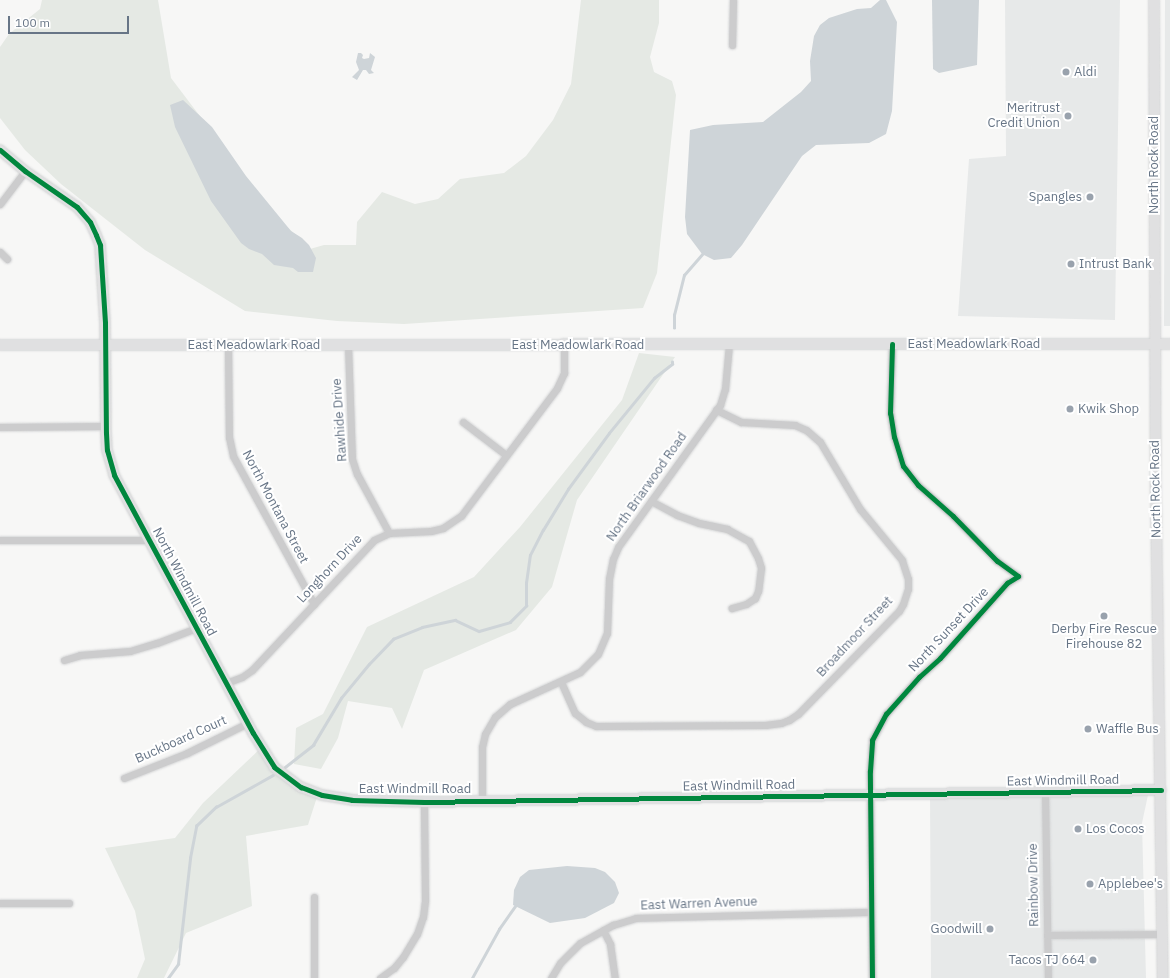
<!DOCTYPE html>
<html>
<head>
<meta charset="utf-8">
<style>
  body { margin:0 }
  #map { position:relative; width:1170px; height:978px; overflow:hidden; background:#f7f7f6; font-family:"IBM Plex Sans",sans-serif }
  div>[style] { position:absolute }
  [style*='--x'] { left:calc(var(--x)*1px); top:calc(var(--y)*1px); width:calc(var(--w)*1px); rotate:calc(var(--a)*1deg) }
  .built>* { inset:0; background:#e7e9e9 }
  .green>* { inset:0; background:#e5e9e4 }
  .water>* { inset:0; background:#ced4d8 }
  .stream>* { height:2.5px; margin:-1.25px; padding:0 1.25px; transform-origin:1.25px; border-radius:1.25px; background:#ced4d8 }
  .roads { filter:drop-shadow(0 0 1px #d3d4d5) drop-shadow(0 0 1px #d3d4d5) }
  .street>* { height:7px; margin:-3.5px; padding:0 3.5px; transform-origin:3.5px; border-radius:3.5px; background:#cccccd }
  .secondary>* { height:10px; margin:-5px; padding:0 5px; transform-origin:5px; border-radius:5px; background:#e0e0e1 }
  .cycleway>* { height:5px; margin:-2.5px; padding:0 2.5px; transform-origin:2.5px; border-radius:2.5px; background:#00873e }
  .dots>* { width:11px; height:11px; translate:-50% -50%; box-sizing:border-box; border:2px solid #fff; border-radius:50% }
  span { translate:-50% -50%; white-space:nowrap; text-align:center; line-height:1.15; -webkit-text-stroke:4px #fff; paint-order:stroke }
  .poi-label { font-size:13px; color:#677586 }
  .left { translate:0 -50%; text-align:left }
  .right { translate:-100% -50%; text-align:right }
  .street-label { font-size:13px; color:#677586 }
  .scale { position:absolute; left:8px; top:16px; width:121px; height:18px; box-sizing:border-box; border:2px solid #677586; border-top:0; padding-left:5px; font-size:12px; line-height:14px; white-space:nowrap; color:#677586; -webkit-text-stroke:3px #fff; paint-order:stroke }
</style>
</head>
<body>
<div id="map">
  <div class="built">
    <i style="clip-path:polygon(1005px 0,1120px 0,1115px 320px,958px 316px,969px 159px,1006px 156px)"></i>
    <i style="clip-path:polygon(1165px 0,1170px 0,1170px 326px,1164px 326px)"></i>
    <i style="clip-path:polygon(930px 794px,1148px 795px,1142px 823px,1146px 978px,931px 978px)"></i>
  </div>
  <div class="green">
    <i style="clip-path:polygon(42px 0,158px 0,171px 78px,275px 215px,310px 249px,324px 245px,356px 245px,357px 222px,382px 192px,415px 204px,438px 199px,460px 179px,504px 173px,526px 156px,553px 120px,571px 84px,581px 0,659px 0,659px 23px,650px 57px,654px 72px,672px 81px,676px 95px,657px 273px,643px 308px,404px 324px,337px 321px,245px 311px,145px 250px,61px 184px,25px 150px,0 118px,0 47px,9px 34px,40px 9px)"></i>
    <i style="clip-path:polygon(639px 353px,675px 357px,577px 500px,552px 587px,516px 630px,424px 670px,402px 729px,392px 708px,348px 701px,338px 738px,321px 769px,294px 764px,296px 728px,323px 714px,367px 627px,474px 577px,520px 527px,622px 400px)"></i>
    <i style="clip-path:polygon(262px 747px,274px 767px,318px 794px,308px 825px,246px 836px,252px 906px,186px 933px,164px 978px,137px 978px,145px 959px,135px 911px,105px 848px,175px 838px,203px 803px)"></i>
  </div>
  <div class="water">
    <i style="clip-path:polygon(880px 0,886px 0,897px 22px,892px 111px,886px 134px,869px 143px,816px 145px,802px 156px,742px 245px,731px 258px,714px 260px,702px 254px,687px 234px,685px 217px,690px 130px,713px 125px,763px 122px,801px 92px,811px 81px,810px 61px,814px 36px,820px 25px,829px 18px,857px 9px,871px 8px)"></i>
    <i style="clip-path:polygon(932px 0,979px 0,977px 65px,939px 73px,933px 69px)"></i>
    <i style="clip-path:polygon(358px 53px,361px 53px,363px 55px,362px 58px,364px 59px,369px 58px,370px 53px,375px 57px,371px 70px,374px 73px,369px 74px,366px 70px,363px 70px,357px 80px,352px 77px,359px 70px,356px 62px)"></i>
    <i style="clip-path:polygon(183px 100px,212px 127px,246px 176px,291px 231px,302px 238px,309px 245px,316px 258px,313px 272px,298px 272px,293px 268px,274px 265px,262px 254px,249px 249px,241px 243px,211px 201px,175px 127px,170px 105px)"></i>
    <i style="clip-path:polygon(567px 866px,595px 868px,605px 872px,615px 882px,619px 893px,614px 903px,585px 918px,550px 923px,513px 905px,514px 890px,520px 877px,529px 870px)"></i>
  </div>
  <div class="stream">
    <i style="--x:674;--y:328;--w:13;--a:-90"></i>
    <i style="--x:674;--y:315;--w:41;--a:-76"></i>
    <i style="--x:684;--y:275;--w:28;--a:-49"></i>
    <i style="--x:285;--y:767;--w:36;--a:-38"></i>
    <i style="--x:313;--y:745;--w:55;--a:-59.2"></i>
    <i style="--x:341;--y:698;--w:44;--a:-50.5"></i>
    <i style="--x:369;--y:664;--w:35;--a:-46"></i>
    <i style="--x:393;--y:639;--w:31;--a:-22"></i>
    <i style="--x:422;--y:627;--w:34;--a:-12"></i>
    <i style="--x:455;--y:620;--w:26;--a:25"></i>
    <i style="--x:479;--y:631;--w:32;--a:-16"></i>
    <i style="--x:510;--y:622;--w:23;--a:-45"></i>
    <i style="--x:526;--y:606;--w:23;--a:-90"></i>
    <i style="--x:526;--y:583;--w:28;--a:-82"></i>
    <i style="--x:530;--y:555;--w:28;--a:-63"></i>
    <i style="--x:543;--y:530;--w:48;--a:-58.6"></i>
    <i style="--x:568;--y:489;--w:69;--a:-53.8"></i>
    <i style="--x:609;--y:433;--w:71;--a:-50.7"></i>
    <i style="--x:654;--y:378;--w:23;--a:-38"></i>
    <i style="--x:672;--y:364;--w:2;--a:-90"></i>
    <i style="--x:168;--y:978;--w:17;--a:-54"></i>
    <i style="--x:178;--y:964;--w:107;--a:-83.5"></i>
    <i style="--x:190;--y:858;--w:33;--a:-79"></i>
    <i style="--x:196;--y:826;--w:28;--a:-44"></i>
    <i style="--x:216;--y:807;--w:65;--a:-29.3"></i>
    <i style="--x:472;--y:978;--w:56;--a:-61.1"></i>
    <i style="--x:499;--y:929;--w:28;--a:-55"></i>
  </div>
  <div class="roads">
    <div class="street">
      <i style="--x:732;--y:45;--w:45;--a:-88.7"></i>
      <i style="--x:0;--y:204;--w:41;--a:-52.9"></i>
      <i style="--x:0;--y:252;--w:10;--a:45"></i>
      <i style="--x:228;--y:345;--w:92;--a:89.4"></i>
      <i style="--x:229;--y:437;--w:19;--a:78"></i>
      <i style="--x:233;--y:456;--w:169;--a:61.3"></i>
      <i style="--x:348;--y:345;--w:114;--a:88"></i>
      <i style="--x:352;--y:459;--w:16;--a:72"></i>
      <i style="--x:357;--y:474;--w:67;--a:61.5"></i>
      <i style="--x:463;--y:422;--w:54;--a:37.5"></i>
      <i style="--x:0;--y:427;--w:106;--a:-0.5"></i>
      <i style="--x:651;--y:501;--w:30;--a:28"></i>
      <i style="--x:677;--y:515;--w:23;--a:20"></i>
      <i style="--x:699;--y:523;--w:29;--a:12"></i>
      <i style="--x:727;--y:529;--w:25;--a:29"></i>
      <i style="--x:749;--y:541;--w:19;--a:62"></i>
      <i style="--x:758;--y:558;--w:10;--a:73"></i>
      <i style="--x:761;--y:568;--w:23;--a:97"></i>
      <i style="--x:758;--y:591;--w:8;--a:113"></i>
      <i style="--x:755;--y:598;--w:11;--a:146"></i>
      <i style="--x:746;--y:604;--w:15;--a:164"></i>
      <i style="--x:0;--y:540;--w:149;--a:0"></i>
      <i style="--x:64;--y:660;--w:17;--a:-17"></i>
      <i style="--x:80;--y:655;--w:50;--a:-4.6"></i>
      <i style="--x:130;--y:651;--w:28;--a:-17"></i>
      <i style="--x:157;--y:643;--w:42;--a:-21"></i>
      <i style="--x:561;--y:682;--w:34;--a:66"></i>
      <i style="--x:575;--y:713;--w:14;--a:39"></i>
      <i style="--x:586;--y:722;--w:11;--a:22"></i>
      <i style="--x:596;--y:726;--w:169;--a:-0.3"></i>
      <i style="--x:765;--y:725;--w:16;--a:-7"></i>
      <i style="--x:781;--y:723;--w:9;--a:-21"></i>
      <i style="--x:789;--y:720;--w:11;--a:-34"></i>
      <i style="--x:798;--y:714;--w:144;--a:-45.6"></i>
      <i style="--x:899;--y:611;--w:8;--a:-60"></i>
      <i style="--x:903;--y:604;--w:16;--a:-72"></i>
      <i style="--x:908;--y:589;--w:10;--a:-90"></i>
      <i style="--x:908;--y:579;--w:20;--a:-108"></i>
      <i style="--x:902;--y:560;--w:66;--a:-129.5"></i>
      <i style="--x:860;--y:509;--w:78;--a:-120.8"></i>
      <i style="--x:820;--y:442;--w:18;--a:-139"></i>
      <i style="--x:806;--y:430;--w:12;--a:-156"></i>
      <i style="--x:795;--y:425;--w:54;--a:-176.8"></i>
      <i style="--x:741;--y:422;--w:28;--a:-154"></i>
      <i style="--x:226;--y:683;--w:17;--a:-21"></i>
      <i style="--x:242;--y:677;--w:12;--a:-35"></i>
      <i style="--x:252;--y:670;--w:178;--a:-46.8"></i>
      <i style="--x:374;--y:540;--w:17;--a:-25"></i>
      <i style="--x:389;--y:533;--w:42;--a:-2.7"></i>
      <i style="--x:431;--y:531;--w:12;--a:-14"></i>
      <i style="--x:443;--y:528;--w:22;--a:-34"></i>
      <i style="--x:461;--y:516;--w:160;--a:-53.1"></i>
      <i style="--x:557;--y:388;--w:17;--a:-65"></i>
      <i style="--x:564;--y:373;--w:28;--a:-90"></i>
      <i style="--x:124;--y:778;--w:68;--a:-21.6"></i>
      <i style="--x:187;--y:753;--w:68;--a:-26.2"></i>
      <i style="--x:1045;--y:792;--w:186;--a:89.1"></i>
      <i style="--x:482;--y:800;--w:53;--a:-90"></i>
      <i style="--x:482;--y:747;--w:13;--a:-77"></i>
      <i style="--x:485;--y:734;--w:20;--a:-60"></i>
      <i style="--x:495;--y:717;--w:20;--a:-41"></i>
      <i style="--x:510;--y:704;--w:77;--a:-24.6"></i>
      <i style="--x:580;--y:672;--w:25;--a:-45"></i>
      <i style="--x:598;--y:654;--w:23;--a:-67"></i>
      <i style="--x:607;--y:633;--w:54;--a:-87.9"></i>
      <i style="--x:609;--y:579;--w:20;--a:-79"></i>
      <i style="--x:613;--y:559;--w:13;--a:-67"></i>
      <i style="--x:618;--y:547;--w:175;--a:-54.3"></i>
      <i style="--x:720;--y:405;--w:17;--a:-73"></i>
      <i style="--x:725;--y:389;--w:45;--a:-84.9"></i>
      <i style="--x:314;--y:897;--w:81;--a:90"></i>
      <i style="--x:0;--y:903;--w:69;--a:0"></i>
      <i style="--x:603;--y:930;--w:16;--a:63"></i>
      <i style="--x:610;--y:944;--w:34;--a:82"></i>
      <i style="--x:1047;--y:935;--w:116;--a:-0.5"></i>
      <i style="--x:380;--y:978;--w:17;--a:-36"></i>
      <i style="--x:394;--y:968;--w:14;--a:-51"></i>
      <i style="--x:403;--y:957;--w:27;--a:-59"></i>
      <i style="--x:417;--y:934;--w:18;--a:-71"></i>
      <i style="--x:423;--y:917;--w:17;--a:-83"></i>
      <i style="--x:425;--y:900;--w:98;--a:-90.6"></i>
      <i style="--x:551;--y:978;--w:17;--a:-59"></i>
      <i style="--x:560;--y:963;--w:28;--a:-45"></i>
      <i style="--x:580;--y:943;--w:38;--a:-29"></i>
      <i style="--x:613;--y:925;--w:24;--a:-17"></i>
      <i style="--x:636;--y:918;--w:235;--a:-1.5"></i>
      <i style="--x:872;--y:978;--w:207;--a:-90.6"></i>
      <i style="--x:870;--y:771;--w:31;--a:-86"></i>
      <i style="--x:872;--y:740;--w:30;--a:-62"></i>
      <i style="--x:886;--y:714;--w:50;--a:-48.3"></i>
      <i style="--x:919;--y:677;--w:28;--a:-42"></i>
      <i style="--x:940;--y:658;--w:101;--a:-48.2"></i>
      <i style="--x:1007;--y:583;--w:13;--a:-32"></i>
      <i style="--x:1018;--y:576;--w:26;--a:-144"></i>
      <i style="--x:997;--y:561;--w:63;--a:-134.4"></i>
      <i style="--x:953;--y:516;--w:47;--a:-138.5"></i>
      <i style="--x:918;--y:485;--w:24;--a:-128"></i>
      <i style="--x:903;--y:466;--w:30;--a:-107"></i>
      <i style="--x:894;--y:437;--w:24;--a:-99"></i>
      <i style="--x:890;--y:413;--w:69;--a:-88.3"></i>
    </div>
    <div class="secondary">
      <i style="--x:1154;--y:0;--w:499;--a:89.8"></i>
      <i style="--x:1156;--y:499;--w:479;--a:89.2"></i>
      <i style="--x:0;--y:150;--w:33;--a:40"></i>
      <i style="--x:25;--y:171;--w:63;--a:34.7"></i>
      <i style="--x:77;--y:207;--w:20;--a:49"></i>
      <i style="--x:90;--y:222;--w:14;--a:65"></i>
      <i style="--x:96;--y:235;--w:11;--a:68"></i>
      <i style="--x:100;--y:245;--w:78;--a:86.3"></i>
      <i style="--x:105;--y:323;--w:110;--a:89.5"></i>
      <i style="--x:106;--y:433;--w:17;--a:87"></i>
      <i style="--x:107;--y:450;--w:26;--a:74"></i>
      <i style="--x:114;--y:475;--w:293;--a:61.7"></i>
      <i style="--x:253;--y:733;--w:40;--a:58"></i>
      <i style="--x:274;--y:767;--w:34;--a:37"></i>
      <i style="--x:301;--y:787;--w:22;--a:21"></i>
      <i style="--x:322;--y:795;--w:30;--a:9"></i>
      <i style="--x:352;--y:800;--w:72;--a:1.6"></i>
      <i style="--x:424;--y:802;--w:737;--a:-0.93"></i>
      <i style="--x:0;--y:345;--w:1170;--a:-0.05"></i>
    </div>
  </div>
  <div class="cycleway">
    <i style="--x:0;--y:150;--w:33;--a:40"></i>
    <i style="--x:25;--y:171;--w:63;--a:34.7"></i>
    <i style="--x:77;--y:207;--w:20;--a:49"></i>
    <i style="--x:90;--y:222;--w:14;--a:65"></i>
    <i style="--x:96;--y:235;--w:11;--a:68"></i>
    <i style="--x:100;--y:245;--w:78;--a:86.3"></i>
    <i style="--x:105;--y:323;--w:110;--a:89.5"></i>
    <i style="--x:106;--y:433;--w:17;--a:87"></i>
    <i style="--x:107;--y:450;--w:26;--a:74"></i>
    <i style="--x:114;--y:475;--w:293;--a:61.7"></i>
    <i style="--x:253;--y:733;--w:40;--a:58"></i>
    <i style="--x:274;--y:767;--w:34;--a:37"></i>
    <i style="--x:301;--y:787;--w:22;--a:21"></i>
    <i style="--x:322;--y:795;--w:30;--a:9"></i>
    <i style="--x:352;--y:800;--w:72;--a:1.6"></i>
    <i style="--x:424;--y:802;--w:737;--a:-0.93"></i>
    <i style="--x:872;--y:978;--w:207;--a:-90.6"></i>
    <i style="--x:870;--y:771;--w:31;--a:-86"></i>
    <i style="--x:872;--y:740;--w:30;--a:-62"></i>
    <i style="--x:886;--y:714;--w:50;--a:-48.3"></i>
    <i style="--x:919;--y:677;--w:28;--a:-42"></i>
    <i style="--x:940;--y:658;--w:101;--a:-48.2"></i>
    <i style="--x:1007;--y:583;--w:13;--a:-32"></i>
    <i style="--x:1018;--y:576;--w:26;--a:-144"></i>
    <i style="--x:997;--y:561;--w:63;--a:-134.4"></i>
    <i style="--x:953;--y:516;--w:47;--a:-138.5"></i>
    <i style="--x:918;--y:485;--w:24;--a:-128"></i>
    <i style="--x:903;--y:466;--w:30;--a:-107"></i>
    <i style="--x:894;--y:437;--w:24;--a:-99"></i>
    <i style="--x:890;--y:413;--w:69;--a:-88.3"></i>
  </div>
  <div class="dots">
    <i style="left:1066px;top:72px;background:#99a2ad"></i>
    <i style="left:1068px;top:116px;background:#99a2ad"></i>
    <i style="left:1090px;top:197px;background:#99a2ad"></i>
    <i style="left:1071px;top:264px;background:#99a2ad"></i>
    <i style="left:1070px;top:409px;background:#99a2ad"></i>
    <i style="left:1104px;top:616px;background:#99a2ad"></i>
    <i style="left:1088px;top:729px;background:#99a2ad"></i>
    <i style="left:1078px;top:829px;background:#99a2ad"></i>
    <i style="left:1090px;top:884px;background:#99a2ad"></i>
    <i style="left:990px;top:929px;background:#99a2ad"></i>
    <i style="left:1093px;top:960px;background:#99a2ad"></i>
  </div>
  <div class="poi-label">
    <span class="left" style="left:1074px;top:72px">Aldi</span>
    <span class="right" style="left:1060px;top:116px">Meritrust<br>Credit Union</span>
    <span class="right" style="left:1082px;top:197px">Spangles</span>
    <span class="left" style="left:1079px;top:264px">Intrust Bank</span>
    <span class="left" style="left:1078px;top:409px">Kwik Shop</span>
    <span style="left:1104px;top:637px">Derby Fire Rescue<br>Firehouse 82</span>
    <span class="left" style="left:1096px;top:729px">Waffle Bus</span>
    <span class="left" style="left:1086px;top:829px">Los Cocos</span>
    <span class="left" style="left:1098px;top:884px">Applebee's</span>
    <span class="right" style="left:982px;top:929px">Goodwill</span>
    <span class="right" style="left:1085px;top:960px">Tacos TJ 664</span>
  </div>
  <div class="street-label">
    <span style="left:1154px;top:165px;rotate:-90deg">North Rock Road</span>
    <span style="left:974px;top:344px">East Meadowlark Road</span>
    <span style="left:254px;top:345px">East Meadowlark Road</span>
    <span style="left:578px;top:345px">East Meadowlark Road</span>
    <span style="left:340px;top:420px;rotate:-94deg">Rawhide Drive</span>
    <span style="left:647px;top:487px;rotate:-55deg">North Briarwood Road</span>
    <span style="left:1156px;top:489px;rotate:-91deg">North Rock Road</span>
    <span style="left:275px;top:507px;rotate:62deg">North Montana Street</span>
    <span style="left:330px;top:569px;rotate:-47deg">Longhorn Drive</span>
    <span style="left:184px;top:582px;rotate:62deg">North Windmill Road</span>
    <span style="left:949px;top:630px;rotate:-47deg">North Sunset Drive</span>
    <span style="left:855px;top:637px;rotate:-47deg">Broadmoor Street</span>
    <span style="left:181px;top:740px;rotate:-24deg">Buckboard Court</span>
    <span style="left:1063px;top:781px;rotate:-1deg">East Windmill Road</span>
    <span style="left:739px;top:786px;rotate:-1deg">East Windmill Road</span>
    <span style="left:415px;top:789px">East Windmill Road</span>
    <span style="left:1034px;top:885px;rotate:-91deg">Rainbow Drive</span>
    <span style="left:699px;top:904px;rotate:-2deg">East Warren Avenue</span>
  </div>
  <div class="scale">100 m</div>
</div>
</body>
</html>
